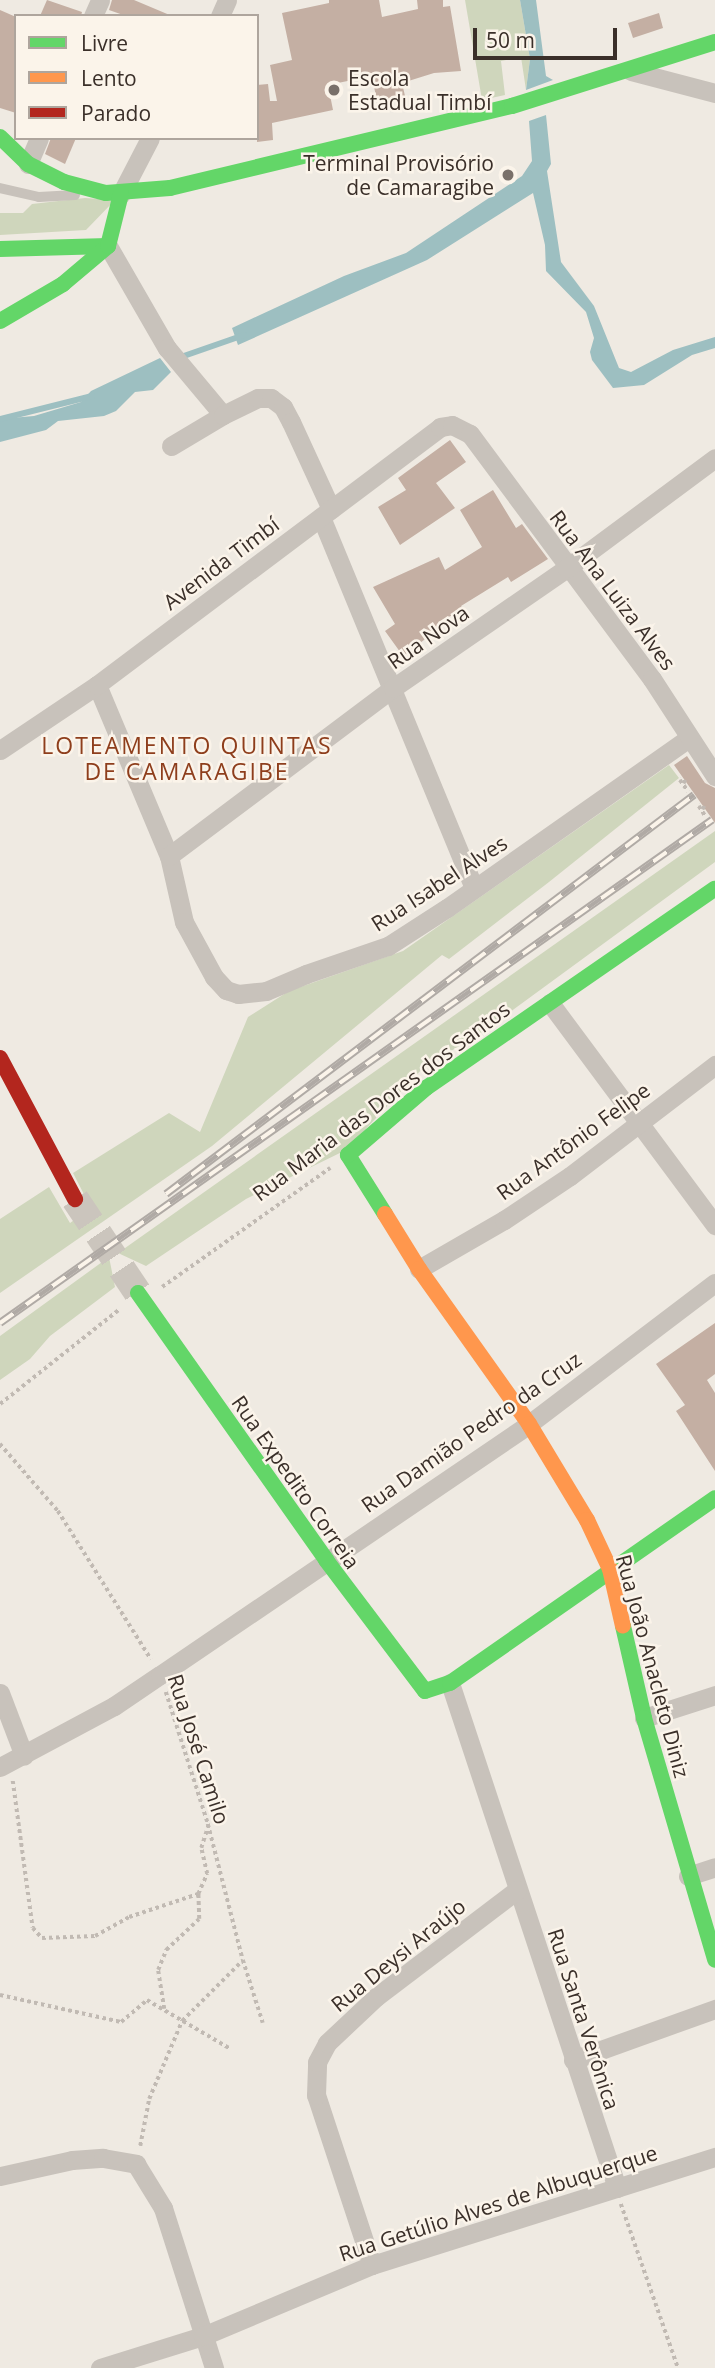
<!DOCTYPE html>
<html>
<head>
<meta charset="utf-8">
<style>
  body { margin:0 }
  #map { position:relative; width:715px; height:2368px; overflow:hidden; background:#efeae2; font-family:"Open Sans",sans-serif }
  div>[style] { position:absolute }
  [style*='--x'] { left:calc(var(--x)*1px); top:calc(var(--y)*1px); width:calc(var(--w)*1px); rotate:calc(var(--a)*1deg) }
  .green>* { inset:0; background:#cfd6bc }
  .water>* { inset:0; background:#9dbfc1 }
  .stream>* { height:6px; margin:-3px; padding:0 3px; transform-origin:3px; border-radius:3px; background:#9dbfc1 }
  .building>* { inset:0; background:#c4afa3 }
  .secondary-tunnel>* { height:28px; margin-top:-14px; transform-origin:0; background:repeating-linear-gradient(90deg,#cbc5bd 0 28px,transparent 0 42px) }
  .path>* { height:3.5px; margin-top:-1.75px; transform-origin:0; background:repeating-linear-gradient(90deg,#c1bab3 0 3.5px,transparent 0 7px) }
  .lane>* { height:10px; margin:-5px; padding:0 5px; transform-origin:5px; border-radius:5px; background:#c8c2bb }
  .street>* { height:19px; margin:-9.5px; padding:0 9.5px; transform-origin:9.5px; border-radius:9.5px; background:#c8c2bb }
  .fast>* { height:16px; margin:-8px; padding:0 8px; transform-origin:8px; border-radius:8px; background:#63d668 }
  .slow>* { height:16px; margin:-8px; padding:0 8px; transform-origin:8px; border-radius:8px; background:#ff974d }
  .jam>* { height:16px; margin:-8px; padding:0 8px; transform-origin:8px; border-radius:8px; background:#b3261e }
  .rail>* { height:8px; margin-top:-4px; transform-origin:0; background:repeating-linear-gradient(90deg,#fbf4ea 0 16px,#b0aaa5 0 32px); box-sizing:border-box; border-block:2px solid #b0aaa5 }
  .dots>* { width:19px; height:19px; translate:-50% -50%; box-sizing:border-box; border:4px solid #fbf4ea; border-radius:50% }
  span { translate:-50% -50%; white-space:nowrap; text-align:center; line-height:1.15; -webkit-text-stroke:5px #fbf4ea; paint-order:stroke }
  .poi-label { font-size:21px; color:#3a2f29 }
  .left { translate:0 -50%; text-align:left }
  .right { translate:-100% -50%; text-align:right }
  .street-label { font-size:21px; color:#3a2f29 }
  .neighbourhood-label { font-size:23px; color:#8e3e1c; letter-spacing:2px }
  .legend { position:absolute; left:14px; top:14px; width:245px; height:126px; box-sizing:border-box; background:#fbf4ea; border:2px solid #aea59d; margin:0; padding:9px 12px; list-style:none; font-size:21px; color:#3a2f29 }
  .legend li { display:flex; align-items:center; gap:14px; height:35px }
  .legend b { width:35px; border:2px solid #aea59d }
  .scale { position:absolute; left:473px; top:28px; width:144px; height:32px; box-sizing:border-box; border:4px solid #3a2f29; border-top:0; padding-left:9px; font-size:21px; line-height:24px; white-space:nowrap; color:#3a2f29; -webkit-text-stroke:5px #fbf4ea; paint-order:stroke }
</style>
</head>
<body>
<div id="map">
  <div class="green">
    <i style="clip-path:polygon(465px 0,520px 0,530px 59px,526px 90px,521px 57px,501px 61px,505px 95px,482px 100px)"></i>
    <i style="clip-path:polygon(85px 198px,115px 200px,86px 230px,0 235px,0 213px,23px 213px,32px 204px)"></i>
    <i style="clip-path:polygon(669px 765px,679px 778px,549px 882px,449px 959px,442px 955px,212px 1146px,0 1293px,0 1219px,49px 1187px,70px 1223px,91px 1208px,73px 1173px,169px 1113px,200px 1132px,248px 1017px,289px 991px,403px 951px)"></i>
    <i style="clip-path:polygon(715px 831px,715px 862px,484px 1031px,423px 1068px,346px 1150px,246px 1199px,146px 1266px,118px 1253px)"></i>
    <i style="clip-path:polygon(109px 1257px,115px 1287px,50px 1336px,30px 1359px,0 1380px,0 1336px)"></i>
  </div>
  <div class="water">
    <i style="clip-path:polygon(520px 0,536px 0,546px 76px,553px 80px,526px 90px,530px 59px)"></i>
    <i style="clip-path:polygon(546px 115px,551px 164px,547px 171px,561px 262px,594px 306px,619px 368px,631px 372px,673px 350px,715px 337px,715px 348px,692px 355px,644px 385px,613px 388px,592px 360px,590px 352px,594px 338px,586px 312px,546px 271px,545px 245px,533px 193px,427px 260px,238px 345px,232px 328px,344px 276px,406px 253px,522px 176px,532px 161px,529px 121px)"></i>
    <i style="clip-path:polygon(160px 358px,171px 372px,153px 390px,135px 392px,116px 411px,104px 416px,58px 421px,46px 430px,0 442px,0 419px,34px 416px,81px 402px,91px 391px)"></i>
  </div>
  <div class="stream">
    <i style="--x:178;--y:358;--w:70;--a:-19.2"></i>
    <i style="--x:0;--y:419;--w:95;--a:-14"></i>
  </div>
  <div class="building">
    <i style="clip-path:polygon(47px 0,82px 12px,81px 16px,40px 16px)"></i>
    <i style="clip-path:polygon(112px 0,134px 0,172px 16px,126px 16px,109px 10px)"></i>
    <i style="clip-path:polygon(329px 0,379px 0,382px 17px,418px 9px,417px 0,443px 0,443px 7px,450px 6px,461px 71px,434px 73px,402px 83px,405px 96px,377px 102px,372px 76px,328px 85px,333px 110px,272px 123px,273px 140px,257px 142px,257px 85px,268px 84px,270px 101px,277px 101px,270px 65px,292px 60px,282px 13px,329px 3px)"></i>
    <i style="clip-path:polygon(0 10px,16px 17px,16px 113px,0 108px)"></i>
    <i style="clip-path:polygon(659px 13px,663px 28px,633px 38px,628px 23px)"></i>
    <i style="clip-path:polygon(51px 138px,76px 138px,65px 164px,45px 154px)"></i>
    <i style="clip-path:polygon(450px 440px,466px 462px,436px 483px,455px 508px,400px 545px,378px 507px,406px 490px,398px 478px)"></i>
    <i style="clip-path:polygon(493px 490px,516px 528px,522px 524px,548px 559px,511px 582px,508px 577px,461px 606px,463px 610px,438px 622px,441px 627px,403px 656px,385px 631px,395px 624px,373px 587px,439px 557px,445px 570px,482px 547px,460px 510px)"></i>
    <i style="clip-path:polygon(687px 756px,705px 783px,715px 788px,715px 823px,674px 765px)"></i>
    <i style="clip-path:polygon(715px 1323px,715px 1374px,707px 1380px,715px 1393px,715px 1471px,676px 1411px,685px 1405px,656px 1364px)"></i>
  </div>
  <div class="secondary-tunnel">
    <i style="--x:75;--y:1199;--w:113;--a:56.2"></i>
  </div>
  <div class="path">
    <i style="--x:686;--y:783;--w:7;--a:-153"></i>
    <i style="--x:680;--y:780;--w:14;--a:54"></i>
    <i style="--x:705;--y:809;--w:7;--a:-153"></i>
    <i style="--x:699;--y:806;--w:13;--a:58"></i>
    <i style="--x:162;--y:1287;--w:206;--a:-35.3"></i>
    <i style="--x:0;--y:1404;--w:153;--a:-38.4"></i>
    <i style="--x:0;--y:1444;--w:89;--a:49.1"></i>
    <i style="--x:58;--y:1511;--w:175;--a:57.9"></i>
    <i style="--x:166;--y:1692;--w:139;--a:72.3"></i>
    <i style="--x:208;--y:1824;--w:140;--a:75.6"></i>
    <i style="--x:243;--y:1960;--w:66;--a:72.4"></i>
    <i style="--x:13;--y:1781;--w:148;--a:82.3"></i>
    <i style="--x:33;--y:1928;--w:13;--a:48"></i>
    <i style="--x:42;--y:1938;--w:53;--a:-2.2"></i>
    <i style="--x:95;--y:1936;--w:39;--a:-29"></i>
    <i style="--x:129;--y:1917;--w:73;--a:-18.4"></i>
    <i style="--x:198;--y:1894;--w:22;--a:-66"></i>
    <i style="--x:207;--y:1874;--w:27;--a:-103"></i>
    <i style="--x:201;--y:1848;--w:23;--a:-72"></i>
    <i style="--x:0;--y:1995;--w:124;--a:12.6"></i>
    <i style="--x:121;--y:2022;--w:34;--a:-40"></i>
    <i style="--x:147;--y:2000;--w:97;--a:30.3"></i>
    <i style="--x:164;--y:2009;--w:39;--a:-99"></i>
    <i style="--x:158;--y:1970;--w:22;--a:-68"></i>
    <i style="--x:166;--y:1950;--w:45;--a:-43.2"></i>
    <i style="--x:199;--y:1919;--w:25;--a:-92"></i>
    <i style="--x:140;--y:2146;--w:48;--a:-79.2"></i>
    <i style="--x:149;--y:2099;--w:85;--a:-67.1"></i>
    <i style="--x:182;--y:2021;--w:86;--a:-45"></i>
    <i style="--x:621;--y:2204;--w:174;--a:70.8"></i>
  </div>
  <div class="lane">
    <i style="--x:0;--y:188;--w:40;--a:13"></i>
    <i style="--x:39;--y:197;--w:36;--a:-3"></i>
  </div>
  <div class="street">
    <i style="--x:93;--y:16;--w:17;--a:-66"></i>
    <i style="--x:220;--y:16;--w:17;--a:-66"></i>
    <i style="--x:631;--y:71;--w:87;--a:14.7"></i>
    <i style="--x:28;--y:164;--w:28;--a:-67"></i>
    <i style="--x:121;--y:194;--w:63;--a:-62.6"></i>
    <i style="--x:108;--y:246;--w:118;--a:60"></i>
    <i style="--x:167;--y:348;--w:87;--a:50.1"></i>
    <i style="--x:171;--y:446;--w:61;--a:-30.8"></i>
    <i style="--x:223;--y:415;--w:39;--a:-26"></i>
    <i style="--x:258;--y:398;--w:13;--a:0"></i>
    <i style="--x:271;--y:398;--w:15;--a:37"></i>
    <i style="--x:283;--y:407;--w:17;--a:62"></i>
    <i style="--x:291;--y:422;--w:96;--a:65.3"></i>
    <i style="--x:321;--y:517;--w:401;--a:67.6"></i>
    <i style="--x:97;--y:685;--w:186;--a:67.2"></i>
    <i style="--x:169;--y:856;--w:68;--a:77.2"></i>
    <i style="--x:184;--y:922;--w:63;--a:61.4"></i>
    <i style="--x:214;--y:977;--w:18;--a:47"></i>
    <i style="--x:226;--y:990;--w:13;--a:18"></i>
    <i style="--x:238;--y:994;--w:28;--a:-6"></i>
    <i style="--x:266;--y:991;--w:43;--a:-23"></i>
    <i style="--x:306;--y:974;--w:87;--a:-18.9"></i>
    <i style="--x:388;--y:946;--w:70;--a:-32.8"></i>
    <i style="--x:447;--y:908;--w:296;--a:-35.1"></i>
    <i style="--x:0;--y:750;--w:117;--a:-33.8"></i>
    <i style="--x:97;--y:685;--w:429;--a:-36.9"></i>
    <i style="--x:440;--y:427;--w:12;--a:-9"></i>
    <i style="--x:452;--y:425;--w:20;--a:27"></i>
    <i style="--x:470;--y:434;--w:305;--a:53.4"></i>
    <i style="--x:652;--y:679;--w:116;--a:57"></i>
    <i style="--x:169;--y:856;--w:280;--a:-36.9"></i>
    <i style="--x:393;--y:688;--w:211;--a:-34.6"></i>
    <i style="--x:567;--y:568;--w:184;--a:-36.6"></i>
    <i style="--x:550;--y:1003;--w:277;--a:53.4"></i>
    <i style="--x:419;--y:1269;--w:98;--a:-30"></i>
    <i style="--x:504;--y:1220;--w:79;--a:-33.7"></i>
    <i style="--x:570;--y:1176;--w:183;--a:-37.4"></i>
    <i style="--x:450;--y:1683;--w:532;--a:71.7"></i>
    <i style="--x:0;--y:1693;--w:67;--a:69.1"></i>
    <i style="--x:644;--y:1718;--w:75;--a:-17.9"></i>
    <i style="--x:0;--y:1767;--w:129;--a:-28.2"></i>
    <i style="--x:114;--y:1706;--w:55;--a:-34"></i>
    <i style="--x:160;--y:1675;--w:446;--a:-34.2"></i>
    <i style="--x:529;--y:1424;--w:233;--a:-37.2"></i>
    <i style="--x:688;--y:1876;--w:28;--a:-18"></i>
    <i style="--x:573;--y:2060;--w:151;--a:-19.8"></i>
    <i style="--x:0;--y:2176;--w:74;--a:-12.5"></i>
    <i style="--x:72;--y:2160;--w:31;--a:-4"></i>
    <i style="--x:103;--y:2158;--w:34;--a:10"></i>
    <i style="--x:136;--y:2164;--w:52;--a:58.5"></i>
    <i style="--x:163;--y:2208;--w:168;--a:72.3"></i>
    <i style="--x:372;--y:2265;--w:179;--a:-108.2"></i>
    <i style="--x:316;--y:2095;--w:33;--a:-88"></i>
    <i style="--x:317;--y:2062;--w:21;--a:-62"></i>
    <i style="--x:327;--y:2043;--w:67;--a:-43.2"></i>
    <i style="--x:376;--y:1997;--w:177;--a:-37.2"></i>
    <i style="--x:100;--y:2368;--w:108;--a:-17.3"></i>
    <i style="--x:203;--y:2336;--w:183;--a:-22.8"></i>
    <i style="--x:372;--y:2265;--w:360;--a:-17.5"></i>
  </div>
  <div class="fast">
    <i style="--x:0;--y:137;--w:39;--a:44"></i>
    <i style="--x:28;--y:164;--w:40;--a:26.6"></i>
    <i style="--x:64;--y:182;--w:43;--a:14.7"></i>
    <i style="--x:106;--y:193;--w:64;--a:-4.5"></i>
    <i style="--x:170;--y:188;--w:352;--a:-13.5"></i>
    <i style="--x:512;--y:106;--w:213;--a:-17.5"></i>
    <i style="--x:0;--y:249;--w:108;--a:-1.6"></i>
    <i style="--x:0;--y:321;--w:73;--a:-30.4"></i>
    <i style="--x:63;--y:284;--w:59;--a:-40.2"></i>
    <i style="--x:108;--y:246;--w:54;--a:-76"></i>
    <i style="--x:385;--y:1214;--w:70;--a:-122.1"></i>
    <i style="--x:348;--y:1155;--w:103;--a:-40.7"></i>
    <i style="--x:426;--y:1088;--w:351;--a:-34.6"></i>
    <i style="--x:138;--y:1293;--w:327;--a:54.8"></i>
    <i style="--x:326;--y:1560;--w:164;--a:52.9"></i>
    <i style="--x:425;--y:1691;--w:26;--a:-18"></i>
    <i style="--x:450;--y:1683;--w:323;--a:-34.9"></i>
    <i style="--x:623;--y:1626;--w:94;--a:77.1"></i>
    <i style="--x:644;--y:1718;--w:252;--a:73.6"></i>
  </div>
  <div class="slow">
    <i style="--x:385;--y:1214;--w:65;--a:58.3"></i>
    <i style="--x:419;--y:1269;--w:190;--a:54.6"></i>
    <i style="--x:529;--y:1424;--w:112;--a:58.9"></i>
    <i style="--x:587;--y:1520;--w:54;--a:64.9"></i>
    <i style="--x:610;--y:1569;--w:58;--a:77.2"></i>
  </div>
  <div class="jam">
    <i style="--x:0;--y:1058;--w:160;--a:62"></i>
  </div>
  <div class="rail">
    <i style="--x:166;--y:1194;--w:662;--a:-37.08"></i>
    <i style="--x:0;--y:1323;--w:872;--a:-35.24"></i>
  </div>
  <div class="dots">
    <i style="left:334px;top:90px;background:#79706a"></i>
    <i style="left:508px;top:175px;background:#79706a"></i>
  </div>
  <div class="poi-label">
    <span class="left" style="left:348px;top:90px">Escola<br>Estadual Timbí</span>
    <span class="right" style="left:494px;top:175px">Terminal Provisório<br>de Camaragibe</span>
  </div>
  <div class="street-label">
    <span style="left:221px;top:563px;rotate:-37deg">Avenida Timbí</span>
    <span style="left:613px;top:590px;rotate:53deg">Rua Ana Luiza Alves</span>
    <span style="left:428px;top:637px;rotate:-35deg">Rua Nova</span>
    <span style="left:439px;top:883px;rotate:-33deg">Rua Isabel Alves</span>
    <span style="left:381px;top:1101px;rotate:-37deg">Rua Maria das Dores dos Santos</span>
    <span style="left:573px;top:1141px;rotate:-36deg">Rua Antônio Felipe</span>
    <span style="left:471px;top:1432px;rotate:-35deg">Rua Damião Pedro da Cruz</span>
    <span style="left:296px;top:1482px;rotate:55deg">Rua Expedito Correia</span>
    <span style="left:653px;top:1666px;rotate:75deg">Rua João Anacleto Diniz</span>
    <span style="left:199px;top:1749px;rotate:72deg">Rua José Camilo</span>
    <span style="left:398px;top:1955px;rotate:-39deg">Rua Deysi Araújo</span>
    <span style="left:584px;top:2019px;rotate:72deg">Rua Santa Verônica</span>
    <span style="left:498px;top:2203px;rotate:-18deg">Rua Getúlio Alves de Albuquerque</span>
  </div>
  <div class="neighbourhood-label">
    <span style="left:187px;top:758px">LOTEAMENTO QUINTAS<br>DE CAMARAGIBE</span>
  </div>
  <ul class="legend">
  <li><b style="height:9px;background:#63d668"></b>Livre</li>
  <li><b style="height:9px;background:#ff974d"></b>Lento</li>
  <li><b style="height:9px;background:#b3261e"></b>Parado</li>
  </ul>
  <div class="scale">50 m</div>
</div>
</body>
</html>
